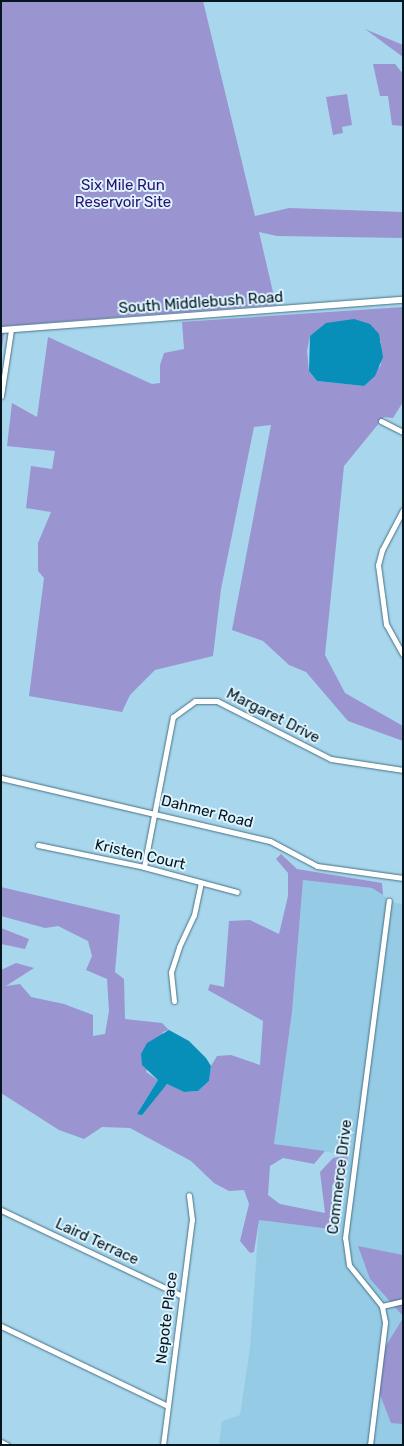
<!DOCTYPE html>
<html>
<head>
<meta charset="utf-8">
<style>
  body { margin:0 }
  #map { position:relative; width:404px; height:1446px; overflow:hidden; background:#a8d6ec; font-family:Rubik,sans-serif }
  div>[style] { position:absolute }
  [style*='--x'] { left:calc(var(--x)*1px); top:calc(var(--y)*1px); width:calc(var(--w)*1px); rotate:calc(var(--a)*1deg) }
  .built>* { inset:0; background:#96cbe5 }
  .green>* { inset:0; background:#9a95d1 }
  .water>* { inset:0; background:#078fba }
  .roads { filter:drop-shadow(0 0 1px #477285) drop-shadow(0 0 1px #477285) }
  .minor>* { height:5px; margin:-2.5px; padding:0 2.5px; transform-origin:2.5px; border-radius:2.5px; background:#fff }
  .tertiary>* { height:6px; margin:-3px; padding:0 3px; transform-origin:3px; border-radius:3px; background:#fff }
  span { translate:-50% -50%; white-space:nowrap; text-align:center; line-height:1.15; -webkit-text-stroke:4px #ddf3fe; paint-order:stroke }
  .park-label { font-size:15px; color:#2e0e6e }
  .street-label { font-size:15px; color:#05161e }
  .frame { position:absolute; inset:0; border:2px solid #05161e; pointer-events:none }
</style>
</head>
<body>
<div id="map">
  <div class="built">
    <i style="clip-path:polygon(303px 880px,372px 888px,395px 903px,403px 904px,403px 1445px,219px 1445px,222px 1421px,240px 1415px,250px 1348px,259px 1220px,338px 1230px,348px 1155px,274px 1144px,292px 1012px)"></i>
  </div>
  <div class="green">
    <i style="clip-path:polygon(1px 1px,203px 1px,255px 216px,289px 208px,403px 212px,403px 238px,277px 236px,259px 232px,276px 305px,5px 326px,1px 356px)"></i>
    <i style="clip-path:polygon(365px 29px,403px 45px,403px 57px)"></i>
    <i style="clip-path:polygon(373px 64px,395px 64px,403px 74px,403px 126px,392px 125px,388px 96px,380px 96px)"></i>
    <i style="clip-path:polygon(347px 94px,352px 125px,342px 127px,343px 133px,333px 135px,326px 97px)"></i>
    <i style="clip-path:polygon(evenodd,403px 307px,403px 402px,393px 418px,384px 417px,344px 466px,325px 655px,345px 693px,403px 726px,403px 741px,348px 721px,306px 672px,289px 665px,263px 641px,232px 630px,271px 425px,254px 427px,221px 589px,213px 656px,155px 670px,130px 695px,122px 712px,29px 696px,44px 578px,38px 571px,38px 543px,51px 512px,26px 508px,31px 466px,52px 469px,55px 451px,7px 446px,12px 403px,37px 417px,48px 337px,152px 384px,160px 383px,160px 365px,164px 353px,184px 349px,182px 322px,403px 307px,310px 336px,381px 341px,381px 365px,364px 386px,317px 381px,309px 371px,307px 351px,310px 336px)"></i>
    <i style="clip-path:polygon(281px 854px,297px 869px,382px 883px,383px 895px,372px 888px,303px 880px,292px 1012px,274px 1144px,325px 1151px,314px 1164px,283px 1158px,270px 1166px,268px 1195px,280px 1204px,325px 1213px,320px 1172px,333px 1158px,348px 1155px,344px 1184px,332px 1185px,332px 1203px,341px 1207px,338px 1230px,259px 1220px,254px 1252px,250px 1253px,240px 1241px,249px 1204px,244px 1190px,229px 1191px,214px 1183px,191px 1161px,130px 1128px,102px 1127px,84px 1139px,59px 1130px,1px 1093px,1px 970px,16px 963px,34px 968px,6px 986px,20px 984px,31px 997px,64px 1004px,93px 1015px,93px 1036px,105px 1034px,109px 1011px,107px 979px,86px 970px,92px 956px,88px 941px,58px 926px,45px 928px,1px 916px,1px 887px,120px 915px,115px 972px,124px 979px,125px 1019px,162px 1023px,169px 1030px,163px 1032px,146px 1072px,158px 1080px,137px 1114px,167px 1084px,184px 1092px,198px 1091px,209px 1081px,211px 1066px,217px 1056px,231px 1055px,260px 1065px,263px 1021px,208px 990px,210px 984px,224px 987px,229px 921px,250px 920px,279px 934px,288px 896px,288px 873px,276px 859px)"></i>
    <i style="clip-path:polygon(1px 928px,29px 939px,25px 949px,1px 944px)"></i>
    <i style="clip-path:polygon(358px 1246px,403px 1255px,403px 1316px,370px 1279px)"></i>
    <i style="clip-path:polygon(403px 1318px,403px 1424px,391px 1423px,379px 1392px,384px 1349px)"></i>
  </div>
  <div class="water">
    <i style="clip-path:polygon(354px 319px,370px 324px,379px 334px,383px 357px,375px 376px,364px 386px,317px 381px,309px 371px,310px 336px,326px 323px)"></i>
    <i style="clip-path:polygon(169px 1030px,189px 1041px,206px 1058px,211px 1066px,209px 1081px,198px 1091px,184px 1092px,167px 1084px,142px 1115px,137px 1114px,158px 1080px,142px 1065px,141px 1054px,147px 1043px)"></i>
  </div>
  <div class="roads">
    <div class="minor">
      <i style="--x:1;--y:396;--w:67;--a:-81.4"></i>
      <i style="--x:381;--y:421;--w:25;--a:27"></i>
      <i style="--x:403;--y:510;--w:45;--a:117.7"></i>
      <i style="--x:382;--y:550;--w:16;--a:105"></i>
      <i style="--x:378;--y:565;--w:60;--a:82.3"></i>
      <i style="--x:386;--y:624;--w:35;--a:61"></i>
      <i style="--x:1;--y:778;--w:276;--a:13.2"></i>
      <i style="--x:270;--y:841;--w:53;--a:28"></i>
      <i style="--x:317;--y:866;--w:87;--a:7.9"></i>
      <i style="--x:38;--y:845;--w:108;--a:11.7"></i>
      <i style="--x:144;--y:867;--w:96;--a:15"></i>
      <i style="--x:144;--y:867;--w:153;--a:-79.1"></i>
      <i style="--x:173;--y:717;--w:27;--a:-36"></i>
      <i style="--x:195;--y:701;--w:22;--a:0"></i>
      <i style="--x:217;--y:701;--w:128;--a:27"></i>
      <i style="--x:331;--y:759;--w:73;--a:8.7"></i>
      <i style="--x:174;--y:1001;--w:29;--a:-96"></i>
      <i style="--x:171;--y:972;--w:26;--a:-72"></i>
      <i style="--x:179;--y:947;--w:35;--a:-65"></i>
      <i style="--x:194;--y:915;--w:33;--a:-78"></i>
      <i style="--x:1;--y:1210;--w:200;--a:25.4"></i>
      <i style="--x:382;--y:1306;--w:22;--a:-13"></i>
      <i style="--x:1;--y:1326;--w:185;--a:25.6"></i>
      <i style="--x:1;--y:1442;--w:7;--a:27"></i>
      <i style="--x:163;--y:1445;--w:227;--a:-82.7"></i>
      <i style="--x:192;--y:1220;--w:25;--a:-97"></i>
      <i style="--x:370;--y:1445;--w:124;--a:-83"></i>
      <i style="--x:385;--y:1322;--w:16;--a:-101"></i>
      <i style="--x:382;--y:1306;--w:53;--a:-128.8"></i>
      <i style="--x:349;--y:1265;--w:27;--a:-98"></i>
      <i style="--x:345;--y:1238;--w:340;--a:-82.6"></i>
    </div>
    <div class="tertiary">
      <i style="--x:1;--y:330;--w:403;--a:-4.3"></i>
    </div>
  </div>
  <div class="park-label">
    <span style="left:123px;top:194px">Six Mile Run<br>Reservoir Site</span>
  </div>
  <div class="street-label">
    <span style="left:201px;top:303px;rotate:-4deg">South Middlebush Road</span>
    <span style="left:273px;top:716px;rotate:27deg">Margaret Drive</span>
    <span style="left:207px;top:812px;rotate:14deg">Dahmer Road</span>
    <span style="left:140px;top:855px;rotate:13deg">Kristen Court</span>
    <span style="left:340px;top:1177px;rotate:-83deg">Commerce Drive</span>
    <span style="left:97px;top:1242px;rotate:25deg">Laird Terrace</span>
    <span style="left:167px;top:1318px;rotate:-83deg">Nepote Place</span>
  </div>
  <div class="frame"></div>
</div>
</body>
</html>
